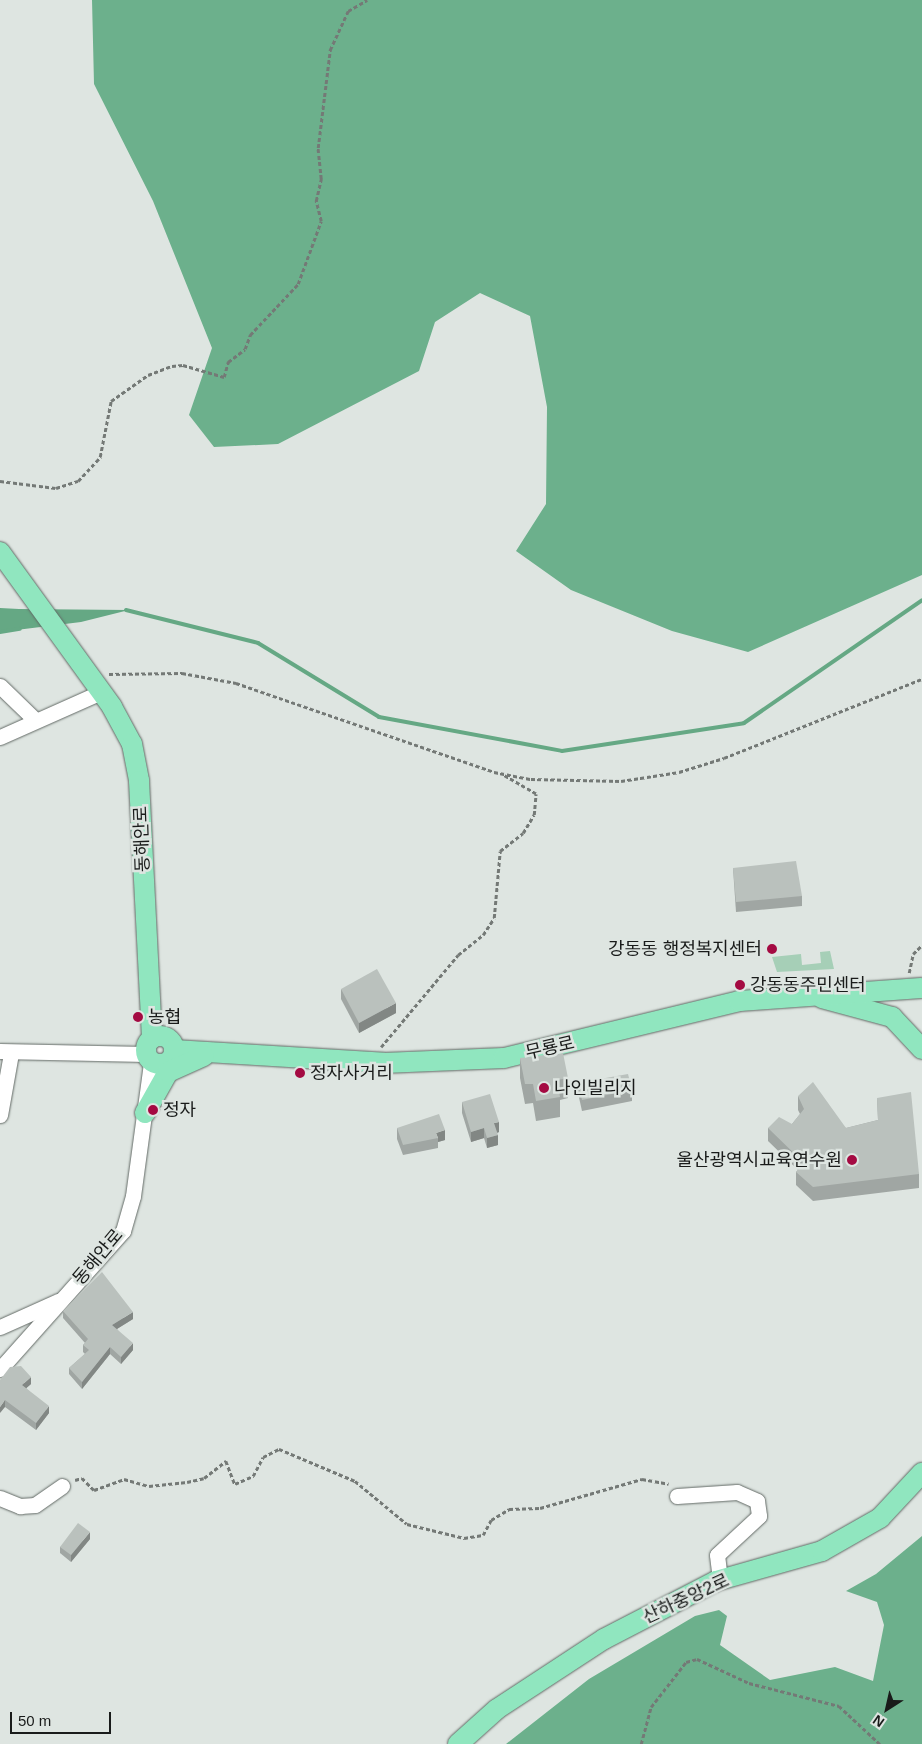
<!DOCTYPE html>
<html>
<head>
<meta charset="utf-8">
<style>
  body { margin:0 }
  #map { position:relative; width:922px; height:1744px; overflow:hidden; background:#dee5e1; font-family:Arial,"Noto Sans KR",sans-serif }
  div>[style] { position:absolute }
  [style*='--x'] { left:calc(var(--x)*1px); top:calc(var(--y)*1px); width:calc(var(--w)*1px); rotate:calc(var(--a)*1deg) }
  .green>* { inset:0; background:#a6cfb7 }
  .forest>* { inset:0; background:#6cb08c }
  .water>* { inset:0; background:#65a884 }
  .stream>* { height:4px; margin:-2px; padding:0 2px; transform-origin:2px; border-radius:2px; background:#65a884 }
  .path>* { height:2.5px; margin-top:-1.25px; transform-origin:0; background:repeating-linear-gradient(90deg,#747976 0 4px,transparent 0 6.5px) }
  .roads { filter:drop-shadow(0 0 1px #636a66) drop-shadow(0 0 1px #636a66) }
  .minor>* { height:15px; margin:-7.5px; padding:0 7.5px; transform-origin:7.5px; border-radius:7.5px; background:#fff }
  .major>* { height:20px; margin:-10px; padding:0 10px; transform-origin:10px; border-radius:10px; background:#90e6bf }
  .major>.ring { margin:-10px; padding:0; box-sizing:content-box; background:none; border:20px solid #90e6bf; border-radius:50% }
  .wall>* { inset:0; background:#a0a6a3 }
  .shaded-wall>* { inset:0; background:#828784 }
  .building>* { inset:0; background:#bac1bd }
  .dots>* { width:14px; height:14px; translate:-50% -50%; box-sizing:border-box; border:2px solid #dee5e1; border-radius:50% }
  span { translate:-50% -50%; white-space:nowrap; text-align:center; line-height:1.15; -webkit-text-stroke:5px #dee5e1; paint-order:stroke }
  .street-label { font-size:18px; color:#191b1a }
  .poi-label { font-size:18px; color:#191b1a }
  .right { translate:-100% -50%; text-align:right }
  .left { translate:0 -50%; text-align:left }
  .north { position:absolute; left:862px; top:1684px; width:50px; height:50px; -webkit-text-stroke:4px #dee5e1; paint-order:stroke; rotate:215deg; font-size:14px; font-weight:700; line-height:20px; text-align:center; color:#191b1a }
  .north::after { content:''; display:block; margin:auto; width:18px; height:22px; background:#191b1a; clip-path:polygon(50% 0,100% 100%,50% 72%,0 100%) }
  .scale { position:absolute; left:10px; top:1712px; width:101px; height:22px; box-sizing:border-box; border:2px solid #191b1a; border-top:0; padding-left:6px; font-size:15px; line-height:18px; white-space:nowrap; color:#191b1a; -webkit-text-stroke:4px #dee5e1; paint-order:stroke }
</style>
</head>
<body>
<div id="map">
  <div class="green">
    <i style="clip-path:polygon(830px 951px,834px 969px,777px 972px,772px 957px,801px 954px,802px 965px,821px 963px,820px 952px)"></i>
  </div>
  <div class="forest">
    <i style="clip-path:polygon(92px 0,922px 0,922px 575px,748px 652px,672px 631px,571px 590px,516px 551px,546px 504px,547px 407px,530px 316px,480px 293px,435px 322px,419px 371px,278px 444px,214px 447px,189px 415px,212px 348px,153px 201px,94px 84px)"></i>
    <i style="clip-path:polygon(922px 1536px,922px 1744px,506px 1744px,589px 1679px,695px 1616px,719px 1610px,727px 1616px,720px 1645px,770px 1680px,835px 1667px,873px 1681px,884px 1625px,877px 1602px,846px 1591px,876px 1574px)"></i>
  </div>
  <div class="water">
    <i style="clip-path:polygon(0 608px,19px 609px,129px 610px,81px 622px,0 632px)"></i>
  </div>
  <div class="stream">
    <i style="--x:126;--y:610;--w:136;--a:14"></i>
    <i style="--x:258;--y:643;--w:142;--a:31.4"></i>
    <i style="--x:379;--y:717;--w:186;--a:10.5"></i>
    <i style="--x:562;--y:751;--w:184;--a:-8.7"></i>
    <i style="--x:744;--y:723;--w:216;--a:-34.6"></i>
    <i style="--x:0;--y:632;--w:20;--a:-9"></i>
  </div>
  <div class="path">
    <i style="--x:0;--y:481;--w:56;--a:7.1"></i>
    <i style="--x:56;--y:488;--w:23;--a:-18"></i>
    <i style="--x:78;--y:481;--w:33;--a:-47"></i>
    <i style="--x:100;--y:457;--w:57;--a:-78.9"></i>
    <i style="--x:111;--y:401;--w:45;--a:-35.1"></i>
    <i style="--x:148;--y:375;--w:26;--a:-21"></i>
    <i style="--x:172;--y:366;--w:11;--a:-5"></i>
    <i style="--x:183;--y:365;--w:43;--a:16.3"></i>
    <i style="--x:224;--y:377;--w:16;--a:-75"></i>
    <i style="--x:228;--y:362;--w:21;--a:-37"></i>
    <i style="--x:245;--y:349;--w:15;--a:-70"></i>
    <i style="--x:250;--y:335;--w:70;--a:-46.7"></i>
    <i style="--x:298;--y:284;--w:67;--a:-69.9"></i>
    <i style="--x:321;--y:221;--w:21;--a:-104"></i>
    <i style="--x:316;--y:201;--w:23;--a:-77"></i>
    <i style="--x:321;--y:179;--w:31;--a:-96"></i>
    <i style="--x:318;--y:148;--w:99;--a:-83"></i>
    <i style="--x:330;--y:50;--w:43;--a:-65.2"></i>
    <i style="--x:348;--y:11;--w:22;--a:-30"></i>
    <i style="--x:109;--y:674;--w:73;--a:-0.8"></i>
    <i style="--x:182;--y:673;--w:55;--a:10.5"></i>
    <i style="--x:236;--y:683;--w:273;--a:19"></i>
    <i style="--x:494;--y:772;--w:38;--a:11"></i>
    <i style="--x:531;--y:779;--w:90;--a:1.3"></i>
    <i style="--x:621;--y:781;--w:59;--a:-8.8"></i>
    <i style="--x:679;--y:772;--w:47;--a:-17.3"></i>
    <i style="--x:724;--y:758;--w:213;--a:-21.8"></i>
    <i style="--x:909;--y:973;--w:19;--a:-78"></i>
    <i style="--x:913;--y:954;--w:13;--a:-45"></i>
    <i style="--x:381;--y:1047;--w:120;--a:-50.1"></i>
    <i style="--x:458;--y:955;--w:32;--a:-39"></i>
    <i style="--x:483;--y:935;--w:20;--a:-57"></i>
    <i style="--x:494;--y:918;--w:67;--a:-84.9"></i>
    <i style="--x:500;--y:851;--w:29;--a:-38"></i>
    <i style="--x:523;--y:833;--w:21;--a:-59"></i>
    <i style="--x:534;--y:815;--w:21;--a:-85"></i>
    <i style="--x:536;--y:794;--w:38;--a:-150"></i>
    <i style="--x:75;--y:1480;--w:7;--a:-16"></i>
    <i style="--x:82;--y:1478;--w:17;--a:45"></i>
    <i style="--x:94;--y:1490;--w:32;--a:-20"></i>
    <i style="--x:124;--y:1479;--w:26;--a:16"></i>
    <i style="--x:149;--y:1486;--w:38;--a:-6"></i>
    <i style="--x:187;--y:1482;--w:17;--a:-13"></i>
    <i style="--x:204;--y:1478;--w:28;--a:-38"></i>
    <i style="--x:226;--y:1461;--w:25;--a:69"></i>
    <i style="--x:235;--y:1484;--w:20;--a:-24"></i>
    <i style="--x:253;--y:1476;--w:21;--a:-62"></i>
    <i style="--x:263;--y:1457;--w:18;--a:-27"></i>
    <i style="--x:279;--y:1449;--w:82;--a:22.8"></i>
    <i style="--x:355;--y:1481;--w:67;--a:39.6"></i>
    <i style="--x:407;--y:1524;--w:59;--a:13.8"></i>
    <i style="--x:464;--y:1538;--w:19;--a:-9"></i>
    <i style="--x:483;--y:1535;--w:17;--a:-62"></i>
    <i style="--x:491;--y:1520;--w:21;--a:-31"></i>
    <i style="--x:509;--y:1509;--w:31;--a:-2"></i>
    <i style="--x:540;--y:1508;--w:106;--a:-15.9"></i>
    <i style="--x:642;--y:1479;--w:27;--a:10"></i>
    <i style="--x:641;--y:1744;--w:38;--a:-75"></i>
    <i style="--x:651;--y:1707;--w:57;--a:-52.1"></i>
    <i style="--x:686;--y:1662;--w:11;--a:-15"></i>
    <i style="--x:697;--y:1659;--w:57;--a:24.8"></i>
    <i style="--x:749;--y:1683;--w:93;--a:14.3"></i>
    <i style="--x:839;--y:1706;--w:56;--a:42.8"></i>
  </div>
  <div class="roads">
    <div class="minor">
      <i style="--x:0;--y:686;--w:47;--a:44.1"></i>
      <i style="--x:0;--y:737;--w:111;--a:-24"></i>
      <i style="--x:0;--y:1051;--w:146;--a:1.2"></i>
      <i style="--x:0;--y:1115;--w:63;--a:-79.9"></i>
      <i style="--x:0;--y:1327;--w:64;--a:-24.1"></i>
      <i style="--x:0;--y:1369;--w:185;--a:-48.3"></i>
      <i style="--x:123;--y:1231;--w:36;--a:-74"></i>
      <i style="--x:133;--y:1196;--w:135;--a:-82.3"></i>
      <i style="--x:677;--y:1496;--w:60;--a:-3.8"></i>
      <i style="--x:737;--y:1492;--w:22;--a:24"></i>
      <i style="--x:757;--y:1501;--w:15;--a:82"></i>
      <i style="--x:759;--y:1516;--w:57;--a:137.1"></i>
      <i style="--x:717;--y:1555;--w:25;--a:83"></i>
      <i style="--x:0;--y:1498;--w:22;--a:22"></i>
      <i style="--x:20;--y:1506;--w:15;--a:-4"></i>
      <i style="--x:35;--y:1505;--w:33;--a:-35"></i>
    </div>
    <div class="major">
      <i style="--x:0;--y:552;--w:191;--a:54.1"></i>
      <i style="--x:112;--y:707;--w:42;--a:61.6"></i>
      <i style="--x:132;--y:744;--w:38;--a:79"></i>
      <i style="--x:139;--y:781;--w:258;--a:87.1"></i>
      <i style="--x:822;--y:998;--w:73;--a:15.2"></i>
      <i style="--x:892;--y:1017;--w:44;--a:46.8"></i>
      <i class="ring" style="left:146px;top:1036px;width:8px;height:8px"></i>
      <i style="--x:174;--y:1050;--w:210;--a:3.5"></i>
      <i style="--x:384;--y:1063;--w:120;--a:-2.4"></i>
      <i style="--x:504;--y:1058;--w:242;--a:-13.6"></i>
      <i style="--x:739;--y:1001;--w:183;--a:-4.1"></i>
      <i style="--x:145;--y:1113;--w:47;--a:-60.7"></i>
      <i style="--x:168;--y:1072;--w:39;--a:-24"></i>
      <i style="--x:458;--y:1744;--w:52;--a:-41.9"></i>
      <i style="--x:497;--y:1709;--w:128;--a:-33.2"></i>
      <i style="--x:604;--y:1639;--w:126;--a:-27.4"></i>
      <i style="--x:716;--y:1581;--w:110;--a:-15.8"></i>
      <i style="--x:822;--y:1551;--w:67;--a:-29.6"></i>
      <i style="--x:880;--y:1518;--w:62;--a:-47"></i>
    </div>
  </div>
  <div class="wall">
    <i style="clip-path:polygon(733px 868px,802px 896px,802px 906px,736px 912px)"></i>
    <i style="clip-path:polygon(341px 989px,396px 1013px,359px 1033px,341px 999px)"></i>
    <i style="clip-path:polygon(520px 1058px,568px 1078px,568px 1098px,560px 1100px,560px 1117px,536px 1121px,533px 1103px,525px 1104px,520px 1078px)"></i>
    <i style="clip-path:polygon(578px 1083px,632px 1090px,632px 1101px,582px 1111px,578px 1093px)"></i>
    <i style="clip-path:polygon(798px 1096px,846px 1128px,878px 1120px,877px 1098px,919px 1174px,919px 1188px,813px 1201px,796px 1185px,796px 1172px,798px 1170px,768px 1141px,768px 1128px,792px 1124px,800px 1114px,798px 1110px)"></i>
    <i style="clip-path:polygon(462px 1102px,499px 1132px,497px 1133px,498px 1145px,487px 1148px,484px 1138px,471px 1142px,462px 1113px)"></i>
    <i style="clip-path:polygon(397px 1128px,445px 1140px,438px 1142px,438px 1148px,403px 1155px,397px 1139px)"></i>
    <i style="clip-path:polygon(63px 1311px,133px 1319px,117px 1329px,133px 1350px,121px 1364px,110px 1354px,82px 1389px,69px 1374px,69px 1368px,85px 1354px,83px 1352px,83px 1345px,85px 1343px,63px 1318px)"></i>
    <i style="clip-path:polygon(0 1380px,31px 1384px,26px 1388px,49px 1413px,36px 1430px,5px 1407px)"></i>
    <i style="clip-path:polygon(90px 1539px,71px 1562px,60px 1553px,60px 1547px)"></i>
  </div>
  <div class="shaded-wall">
    <i style="clip-path:polygon(396px 1003px,396px 1013px,359px 1033px,359px 1023px)"></i>
    <i style="clip-path:polygon(499px 1122px,499px 1132px,494px 1134px,494px 1123px)"></i>
    <i style="clip-path:polygon(484px 1128px,484px 1138px,471px 1142px,471px 1132px)"></i>
    <i style="clip-path:polygon(445px 1130px,445px 1140px,438px 1142px,438px 1138px,436px 1133px)"></i>
    <i style="clip-path:polygon(498px 1135px,498px 1145px,487px 1148px,487px 1138px)"></i>
    <i style="clip-path:polygon(133px 1312px,133px 1319px,112px 1332px,112px 1325px)"></i>
    <i style="clip-path:polygon(133px 1343px,133px 1350px,121px 1364px,121px 1357px)"></i>
    <i style="clip-path:polygon(110px 1347px,110px 1354px,82px 1389px,82px 1382px)"></i>
    <i style="clip-path:polygon(31px 1377px,31px 1384px,22px 1392px,22px 1385px)"></i>
    <i style="clip-path:polygon(5px 1400px,5px 1407px,0 1413px,0 1407px)"></i>
    <i style="clip-path:polygon(49px 1406px,49px 1413px,36px 1430px,36px 1423px)"></i>
    <i style="clip-path:polygon(90px 1532px,90px 1539px,71px 1562px,71px 1555px)"></i>
  </div>
  <div class="building">
    <i style="clip-path:polygon(796px 861px,802px 896px,736px 902px,733px 868px)"></i>
    <i style="clip-path:polygon(377px 969px,396px 1003px,359px 1023px,341px 989px)"></i>
    <i style="clip-path:polygon(563px 1053px,568px 1078px,557px 1080px,560px 1097px,536px 1101px,533px 1084px,525px 1084px,520px 1058px)"></i>
    <i style="clip-path:polygon(628px 1074px,632px 1090px,582px 1100px,578px 1083px)"></i>
    <i style="clip-path:polygon(813px 1082px,846px 1128px,878px 1120px,877px 1098px,911px 1092px,919px 1174px,813px 1187px,796px 1172px,804px 1163px,768px 1128px,779px 1117px,792px 1124px,804px 1109px,798px 1096px)"></i>
    <i style="clip-path:polygon(490px 1094px,499px 1122px,494px 1123px,498px 1135px,487px 1138px,484px 1128px,471px 1132px,462px 1102px)"></i>
    <i style="clip-path:polygon(439px 1114px,445px 1130px,436px 1133px,438px 1138px,403px 1145px,397px 1128px)"></i>
    <i style="clip-path:polygon(102px 1272px,133px 1312px,112px 1325px,133px 1343px,121px 1357px,110px 1347px,82px 1382px,69px 1368px,89px 1350px,83px 1345px,88px 1339px,63px 1311px)"></i>
    <i style="clip-path:polygon(21px 1366px,31px 1377px,22px 1385px,49px 1406px,36px 1423px,5px 1400px,0 1407px,0 1380px,10px 1367px)"></i>
    <i style="clip-path:polygon(78px 1523px,90px 1532px,71px 1555px,60px 1547px)"></i>
  </div>
  <div class="dots">
    <i style="left:772px;top:949px;background:#a40a42"></i>
    <i style="left:740px;top:985px;background:#a40a42"></i>
    <i style="left:138px;top:1017px;background:#a40a42"></i>
    <i style="left:300px;top:1073px;background:#a40a42"></i>
    <i style="left:544px;top:1088px;background:#a40a42"></i>
    <i style="left:153px;top:1110px;background:#a40a42"></i>
    <i style="left:852px;top:1160px;background:#a40a42"></i>
  </div>
  <div class="street-label">
    <span style="left:142px;top:839px;rotate:-92deg">동해안로</span>
    <span style="left:550px;top:1048px;rotate:-13deg">무룡로</span>
    <span style="left:98px;top:1257px;rotate:-50deg">동해안로</span>
    <span style="left:686px;top:1599px;rotate:-25deg">산하중앙2로</span>
  </div>
  <div class="poi-label">
    <span class="right" style="left:762px;top:949px">강동동 행정복지센터</span>
    <span class="left" style="left:750px;top:985px">강동동주민센터</span>
    <span class="left" style="left:148px;top:1017px">농협</span>
    <span class="left" style="left:310px;top:1073px">정자사거리</span>
    <span class="left" style="left:554px;top:1088px">나인빌리지</span>
    <span class="left" style="left:163px;top:1110px">정자</span>
    <span class="right" style="left:842px;top:1160px">울산광역시교육연수원</span>
  </div>
  <div class="north">N</div>
  <div class="scale">50 m</div>
</div>
</body>
</html>
